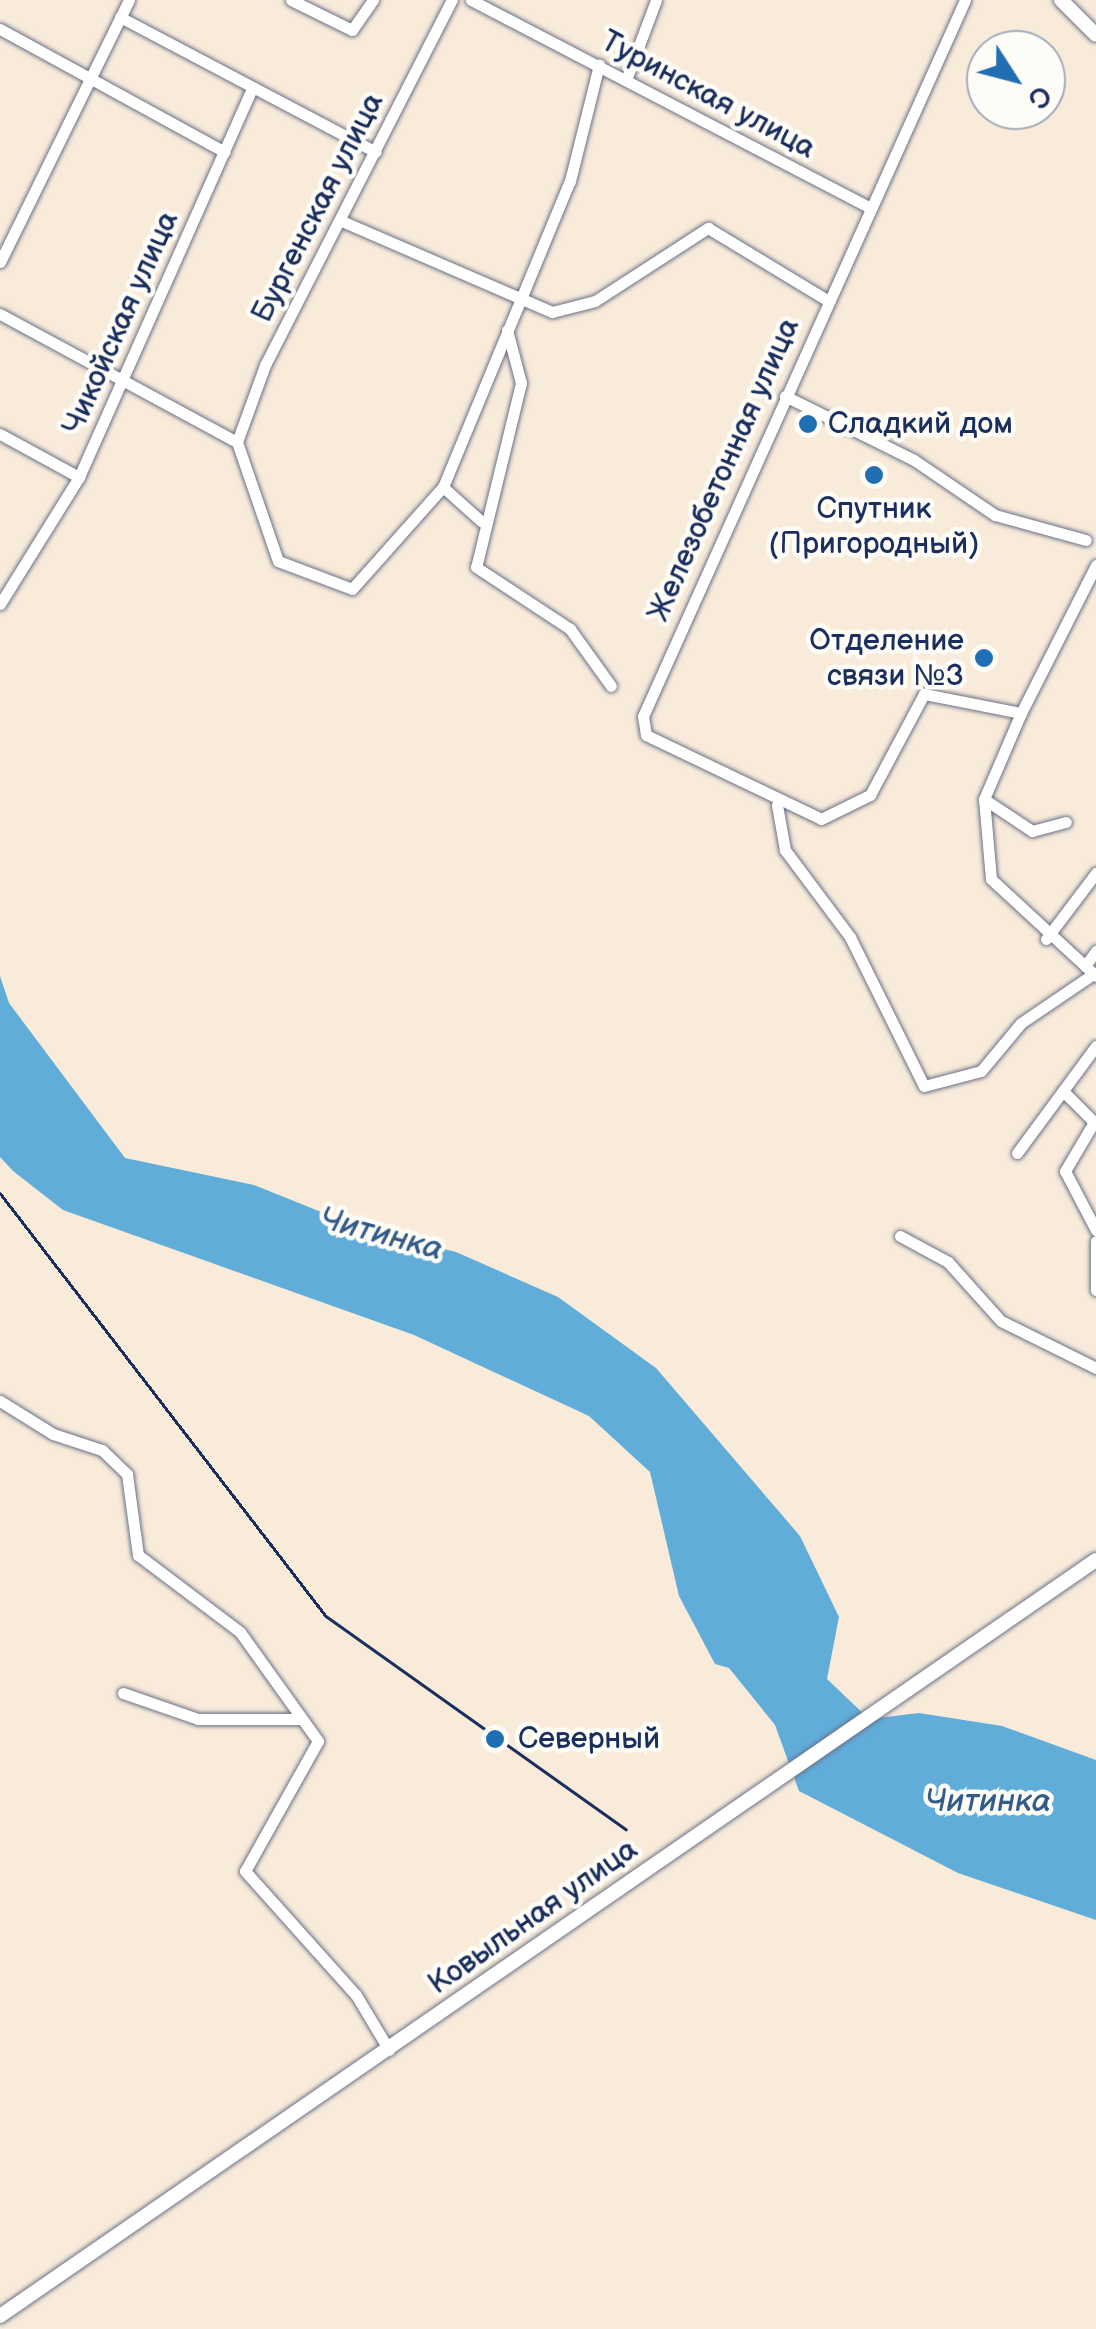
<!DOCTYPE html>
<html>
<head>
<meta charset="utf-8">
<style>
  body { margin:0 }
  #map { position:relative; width:1096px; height:2329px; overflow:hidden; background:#f9ebda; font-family:"Balsamiq Sans",sans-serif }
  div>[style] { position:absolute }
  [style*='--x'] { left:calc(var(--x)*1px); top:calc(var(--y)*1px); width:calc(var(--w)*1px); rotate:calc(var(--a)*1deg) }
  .water>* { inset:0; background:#61adda }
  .roads { filter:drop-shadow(0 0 2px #697189) drop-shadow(0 0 2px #697189) }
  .minor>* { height:11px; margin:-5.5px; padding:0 5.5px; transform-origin:5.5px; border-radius:5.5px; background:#fff }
  .major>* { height:14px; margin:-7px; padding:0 7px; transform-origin:7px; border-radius:7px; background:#fff }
  .rail>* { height:2.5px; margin:-1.25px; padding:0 1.25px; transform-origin:1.25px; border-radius:1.25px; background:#1b2f5e }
  .dots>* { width:28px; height:28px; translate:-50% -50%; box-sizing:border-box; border:5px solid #fdfcf7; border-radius:50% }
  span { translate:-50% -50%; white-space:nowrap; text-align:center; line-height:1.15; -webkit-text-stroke:9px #fdfcf7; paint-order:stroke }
  .street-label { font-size:30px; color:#1b2f5e }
  .poi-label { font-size:30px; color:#1b2f5e }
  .left { translate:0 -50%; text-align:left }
  .right { translate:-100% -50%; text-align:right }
  .water-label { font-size:32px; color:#345b89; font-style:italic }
  .north { position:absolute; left:966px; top:30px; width:100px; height:100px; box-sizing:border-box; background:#fdfcf7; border:2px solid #a3aaba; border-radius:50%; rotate:126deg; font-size:28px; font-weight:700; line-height:40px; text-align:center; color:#1b2f5e }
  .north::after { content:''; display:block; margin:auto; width:35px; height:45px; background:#1f6fb2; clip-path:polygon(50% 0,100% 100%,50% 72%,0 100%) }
</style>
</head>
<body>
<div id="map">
  <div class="water">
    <i style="clip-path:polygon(0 976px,9px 1003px,125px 1158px,254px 1185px,356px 1226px,456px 1252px,558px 1297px,656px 1368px,800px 1536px,839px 1617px,827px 1679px,869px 1719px,919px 1713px,1002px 1726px,1096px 1760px,1096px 1920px,958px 1873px,799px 1791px,775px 1725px,729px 1668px,715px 1664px,679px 1596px,650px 1472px,589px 1416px,414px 1335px,63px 1210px,13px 1171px,0 1157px)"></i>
  </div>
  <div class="roads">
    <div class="minor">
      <i style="--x:291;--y:0;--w:68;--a:26.2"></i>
      <i style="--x:352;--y:30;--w:37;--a:-55"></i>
      <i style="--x:471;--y:0;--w:448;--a:27.5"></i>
      <i style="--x:965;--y:0;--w:785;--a:114.21"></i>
      <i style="--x:643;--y:716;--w:19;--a:81"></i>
      <i style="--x:646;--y:735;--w:194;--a:25.6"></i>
      <i style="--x:821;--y:819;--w:55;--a:-26.1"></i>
      <i style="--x:870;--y:795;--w:115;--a:-61.9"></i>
      <i style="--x:924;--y:694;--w:99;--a:11.1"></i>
      <i style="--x:1021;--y:713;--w:166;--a:-63.1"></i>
      <i style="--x:120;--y:17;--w:289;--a:27.8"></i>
      <i style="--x:0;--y:29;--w:256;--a:28.7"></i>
      <i style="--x:626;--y:80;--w:85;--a:-69.4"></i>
      <i style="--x:344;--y:222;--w:227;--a:23.4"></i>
      <i style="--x:552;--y:312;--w:44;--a:-14.3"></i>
      <i style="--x:595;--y:301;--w:135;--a:-32.9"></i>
      <i style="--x:708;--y:228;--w:139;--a:31.2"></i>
      <i style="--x:0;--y:262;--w:292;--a:-63.8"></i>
      <i style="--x:0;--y:314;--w:269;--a:28.4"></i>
      <i style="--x:237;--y:442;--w:126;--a:71"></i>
      <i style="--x:278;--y:561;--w:79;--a:20.7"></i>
      <i style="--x:352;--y:589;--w:137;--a:-48.3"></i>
      <i style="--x:443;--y:487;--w:331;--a:-67.5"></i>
      <i style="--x:570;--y:181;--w:120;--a:-76"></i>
      <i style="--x:507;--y:330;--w:55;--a:75.2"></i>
      <i style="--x:521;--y:383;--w:189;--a:103.7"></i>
      <i style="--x:476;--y:567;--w:113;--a:33.4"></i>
      <i style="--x:570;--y:629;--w:70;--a:54.3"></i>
      <i style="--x:785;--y:396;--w:144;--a:26.4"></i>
      <i style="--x:914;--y:460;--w:98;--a:34.2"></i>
      <i style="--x:995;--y:515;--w:94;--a:15.4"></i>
      <i style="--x:0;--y:434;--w:90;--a:28.6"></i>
      <i style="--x:237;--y:442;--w:82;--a:-70"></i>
      <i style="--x:265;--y:365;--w:410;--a:-62.9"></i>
      <i style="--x:443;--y:487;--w:52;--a:41.9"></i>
      <i style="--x:0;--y:604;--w:150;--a:-58.1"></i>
      <i style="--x:79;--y:477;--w:424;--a:-66"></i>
      <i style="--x:1021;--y:713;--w:94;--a:113.3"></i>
      <i style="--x:984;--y:799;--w:80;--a:85"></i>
      <i style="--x:991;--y:879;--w:143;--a:42.7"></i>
      <i style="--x:984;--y:799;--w:58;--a:33.7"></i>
      <i style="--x:1032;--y:831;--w:35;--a:-15"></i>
      <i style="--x:777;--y:805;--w:46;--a:79.9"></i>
      <i style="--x:785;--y:850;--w:109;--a:53.2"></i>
      <i style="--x:850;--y:937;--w:166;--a:63.6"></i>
      <i style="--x:924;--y:1086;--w:59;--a:-14.7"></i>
      <i style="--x:981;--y:1071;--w:62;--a:-50.2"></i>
      <i style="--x:1021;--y:1023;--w:87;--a:-34.2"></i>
      <i style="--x:1046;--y:939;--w:83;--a:-52.9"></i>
      <i style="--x:1085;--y:966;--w:19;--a:-54"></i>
      <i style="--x:1063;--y:1091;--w:44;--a:45"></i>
      <i style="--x:1094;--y:1122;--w:57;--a:120.6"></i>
      <i style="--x:1065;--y:1171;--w:67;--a:62.3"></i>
      <i style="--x:1017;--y:1153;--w:133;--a:-53.6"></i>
      <i style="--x:900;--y:1236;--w:55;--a:28.4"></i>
      <i style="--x:948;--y:1262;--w:79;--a:48.1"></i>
      <i style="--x:1001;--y:1321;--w:106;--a:26.3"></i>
      <i style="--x:1096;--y:1241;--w:49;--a:90"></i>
      <i style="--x:0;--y:1401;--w:62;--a:31.9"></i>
      <i style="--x:53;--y:1434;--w:52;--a:18.1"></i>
      <i style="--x:102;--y:1450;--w:35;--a:44"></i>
      <i style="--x:127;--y:1474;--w:82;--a:82.3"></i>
      <i style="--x:138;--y:1555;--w:128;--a:37"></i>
      <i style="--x:240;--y:1632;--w:134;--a:54.4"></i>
      <i style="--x:318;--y:1741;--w:149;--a:119.3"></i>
      <i style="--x:245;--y:1871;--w:166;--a:48.2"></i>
      <i style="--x:356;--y:1995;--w:64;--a:59"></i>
      <i style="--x:123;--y:1693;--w:79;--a:19.1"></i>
      <i style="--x:198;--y:1719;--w:104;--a:0"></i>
    </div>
    <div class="major">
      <i style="--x:1061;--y:0;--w:49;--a:45"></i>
      <i style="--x:0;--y:2316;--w:1331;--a:-34.6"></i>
    </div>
  </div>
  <div class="rail">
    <i style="--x:0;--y:1193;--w:534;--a:52.38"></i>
    <i style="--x:326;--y:1616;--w:368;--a:35.4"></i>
  </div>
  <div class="dots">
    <i style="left:808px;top:424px;background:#1f6fb2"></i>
    <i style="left:874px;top:475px;background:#1f6fb2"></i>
    <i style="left:984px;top:658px;background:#1f6fb2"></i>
    <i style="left:495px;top:1739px;background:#1f6fb2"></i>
  </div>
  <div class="street-label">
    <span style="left:708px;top:95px;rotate:28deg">Туринская улица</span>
    <span style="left:318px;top:208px;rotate:-63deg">Бургенская улица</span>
    <span style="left:121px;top:323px;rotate:-66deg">Чикойская улица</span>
    <span style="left:724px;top:470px;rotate:-66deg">Железобетонная улица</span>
    <span style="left:533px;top:1917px;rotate:-35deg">Ковыльная улица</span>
  </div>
  <div class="poi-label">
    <span class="left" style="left:828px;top:424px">Сладкий дом</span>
    <span style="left:874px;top:526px">Спутник<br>(Пригородный)</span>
    <span class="right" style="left:964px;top:658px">Отделение<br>связи №3</span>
    <span class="left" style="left:518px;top:1739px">Северный</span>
  </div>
  <div class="water-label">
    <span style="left:381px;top:1235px;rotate:15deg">Читинка</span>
    <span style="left:988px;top:1802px">Читинка</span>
  </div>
  <div class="north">С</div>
</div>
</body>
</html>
